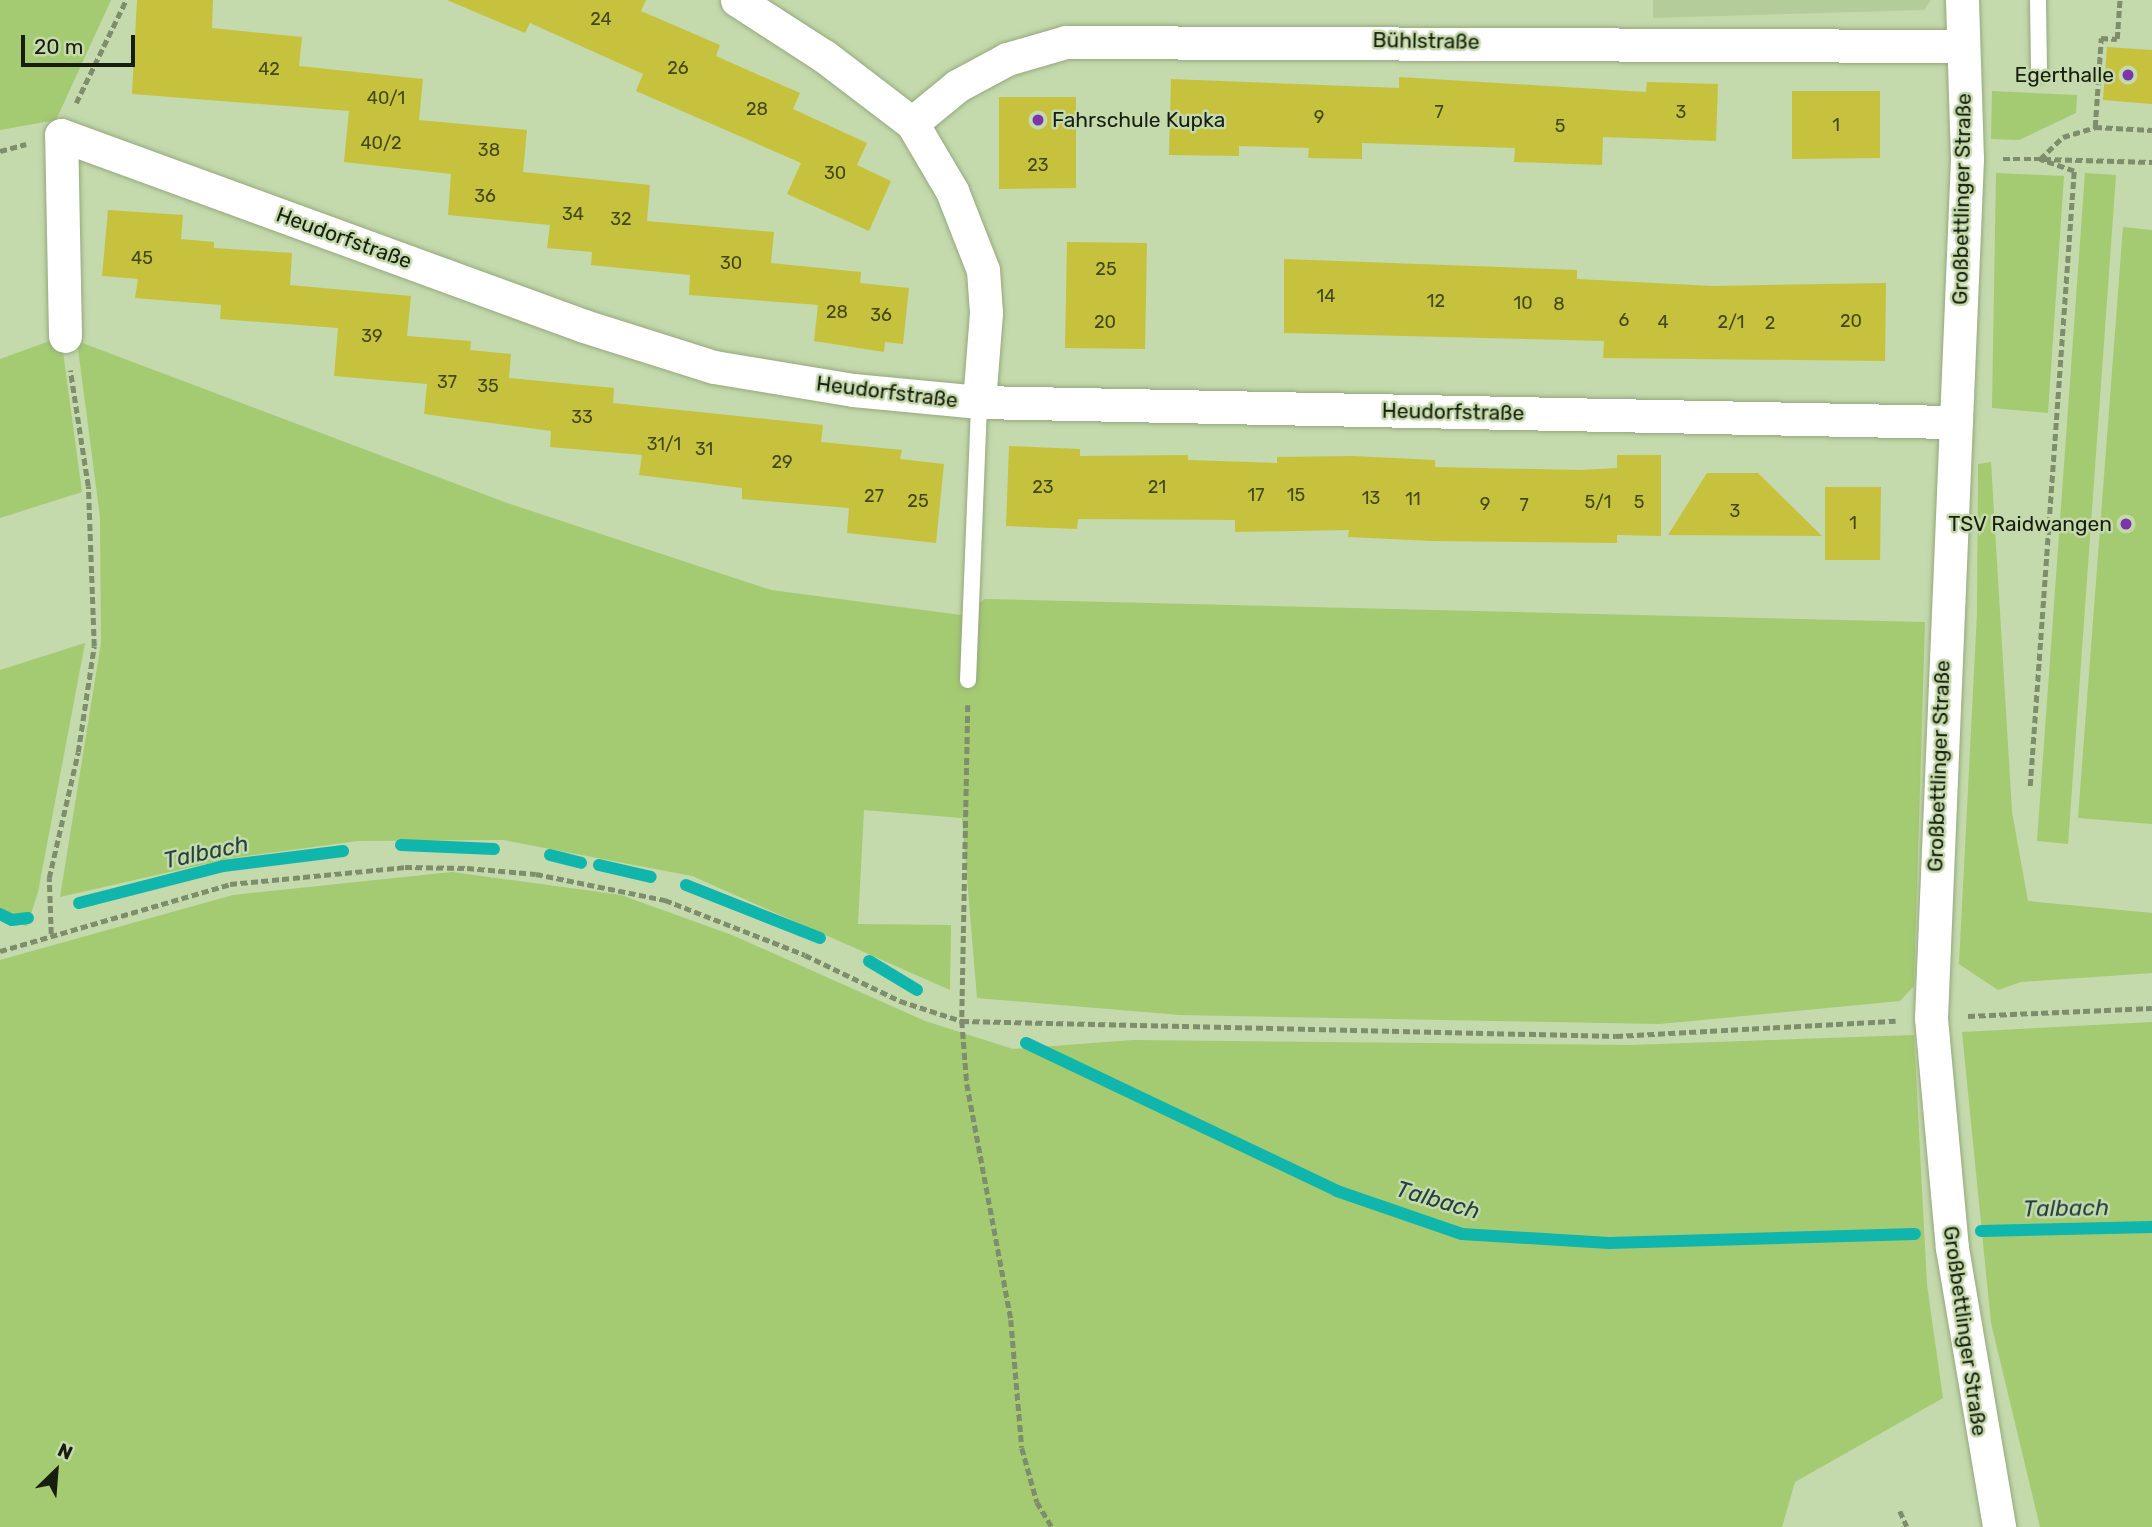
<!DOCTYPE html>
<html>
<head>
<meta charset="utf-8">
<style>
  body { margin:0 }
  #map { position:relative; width:2152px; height:1527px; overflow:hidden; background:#c4d9ac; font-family:Rubik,sans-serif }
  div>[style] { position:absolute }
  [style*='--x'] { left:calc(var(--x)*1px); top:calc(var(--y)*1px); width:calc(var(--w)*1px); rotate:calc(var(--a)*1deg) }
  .built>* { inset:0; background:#b4cc9a }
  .green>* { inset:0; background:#a4ca72 }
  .stream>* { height:12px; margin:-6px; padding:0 6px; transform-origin:6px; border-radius:6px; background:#10b5ab }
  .building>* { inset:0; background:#c6c23e }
  .path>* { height:4.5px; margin-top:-2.25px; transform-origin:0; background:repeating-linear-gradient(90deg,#7e8d6b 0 7px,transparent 0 10.5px) }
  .roads { filter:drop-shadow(0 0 2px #94a87d) drop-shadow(0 0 2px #94a87d) }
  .lane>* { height:16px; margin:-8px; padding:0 8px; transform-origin:8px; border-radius:8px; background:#fff }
  .street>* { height:33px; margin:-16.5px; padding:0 16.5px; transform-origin:16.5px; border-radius:16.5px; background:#fff }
  .dots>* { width:19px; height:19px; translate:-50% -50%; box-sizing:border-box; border:4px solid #c4d9ac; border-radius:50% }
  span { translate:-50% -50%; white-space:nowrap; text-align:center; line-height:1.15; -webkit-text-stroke:5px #c4d9ac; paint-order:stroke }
  .number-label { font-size:18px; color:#434719 }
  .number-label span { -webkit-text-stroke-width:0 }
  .street-label { font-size:21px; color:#171e0d }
  .poi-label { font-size:21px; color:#171e0d }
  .right { translate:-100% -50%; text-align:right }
  .left { translate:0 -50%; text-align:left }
  .water-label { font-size:23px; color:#23413e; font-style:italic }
  .north { position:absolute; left:21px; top:1436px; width:70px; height:70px; -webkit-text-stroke:5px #c4d9ac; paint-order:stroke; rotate:25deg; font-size:19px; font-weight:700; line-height:28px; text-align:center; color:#171e0d }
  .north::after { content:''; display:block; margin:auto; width:24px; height:32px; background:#171e0d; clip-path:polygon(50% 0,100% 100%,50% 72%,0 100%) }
  .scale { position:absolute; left:21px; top:35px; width:114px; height:32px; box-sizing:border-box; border:4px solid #171e0d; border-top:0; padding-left:9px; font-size:21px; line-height:24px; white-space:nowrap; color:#171e0d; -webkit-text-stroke:5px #c4d9ac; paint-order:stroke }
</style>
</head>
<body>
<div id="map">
  <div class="built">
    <i style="clip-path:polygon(1653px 0,1931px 0,1924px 10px,1653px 18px)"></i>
  </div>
  <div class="green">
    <i style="clip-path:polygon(0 0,111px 0,56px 120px,0 130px)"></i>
    <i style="clip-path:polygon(1992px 91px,2077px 95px,2076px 113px,2019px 140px,1991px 139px)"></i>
    <i style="clip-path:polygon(1996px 173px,2064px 176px,2048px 413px,1992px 408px)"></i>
    <i style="clip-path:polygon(2085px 173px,2116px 175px,2068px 844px,2037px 841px)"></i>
    <i style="clip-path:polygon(2123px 227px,2152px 230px,2152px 824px,2078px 818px)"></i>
    <i style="clip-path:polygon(61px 337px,82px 492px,0 518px,0 359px)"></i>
    <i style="clip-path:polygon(77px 341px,507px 503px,771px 590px,961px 615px,985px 599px,1925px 622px,1914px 986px,1900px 1001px,1660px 1024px,1180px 1015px,977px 998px,962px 818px,864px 810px,858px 924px,951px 925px,950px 990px,692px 876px,503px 840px,358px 841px,231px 858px,60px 897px,101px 643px,100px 517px)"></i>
    <i style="clip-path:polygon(1991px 462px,2012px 812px,2028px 901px,2152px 913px,2152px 973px,2021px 982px,1998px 990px,1959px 964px,1977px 614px,1978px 464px)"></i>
    <i style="clip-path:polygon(85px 643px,38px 892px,27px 926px,0 920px,0 670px)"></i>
    <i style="clip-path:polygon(452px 872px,621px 895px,732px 935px,925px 1021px,1013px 1049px,1133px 1040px,1631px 1045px,1914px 1035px,1927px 1285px,1943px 1398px,1795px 1482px,1782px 1527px,0 1527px,0 960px,233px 895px)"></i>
    <i style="clip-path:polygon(2152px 1022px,2152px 1527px,2040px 1527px,1991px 1323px,1962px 1032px)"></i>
  </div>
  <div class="stream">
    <i style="--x:401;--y:845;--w:93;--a:2.5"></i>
    <i style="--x:550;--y:855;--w:32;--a:14"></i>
    <i style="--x:599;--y:865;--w:53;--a:13"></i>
    <i style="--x:686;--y:885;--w:144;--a:21.6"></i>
    <i style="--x:79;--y:903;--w:149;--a:-14.4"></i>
    <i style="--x:223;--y:866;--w:121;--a:-7.1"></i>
    <i style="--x:0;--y:914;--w:13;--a:27"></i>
    <i style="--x:12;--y:920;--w:16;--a:-7"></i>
    <i style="--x:869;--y:961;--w:56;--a:31.1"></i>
    <i style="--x:1026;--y:1043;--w:344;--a:25.4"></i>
    <i style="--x:1337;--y:1191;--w:132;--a:19"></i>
    <i style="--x:1462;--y:1234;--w:147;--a:3.5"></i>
    <i style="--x:1609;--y:1243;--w:306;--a:-1.7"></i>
    <i style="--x:1981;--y:1231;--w:171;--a:-1.3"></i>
  </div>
  <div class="building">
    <i style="clip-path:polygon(137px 0,213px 0,212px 28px,302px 37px,299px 66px,423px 79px,419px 120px,527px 130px,523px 172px,650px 185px,647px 221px,774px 232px,771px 263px,861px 272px,860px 283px,909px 288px,903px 344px,885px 342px,884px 352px,814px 341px,818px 305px,689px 295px,690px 275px,591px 265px,592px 252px,547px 248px,550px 225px,448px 215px,451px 174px,344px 162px,349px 111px,132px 94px)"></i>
    <i style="clip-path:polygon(447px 0,646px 0,641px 11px,720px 45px,716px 56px,800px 93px,793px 109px,867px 143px,857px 165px,891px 181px,869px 231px,787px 194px,801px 163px,636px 91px,643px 74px,530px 23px,525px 33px)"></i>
    <i style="clip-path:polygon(2107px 47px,2152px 50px,2152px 104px,2103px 100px)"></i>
    <i style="clip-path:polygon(1399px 77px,1646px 92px,1647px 82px,1718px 84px,1716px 141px,1603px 137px,1602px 165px,1514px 162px,1515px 148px,1362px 143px,1362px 159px,1308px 158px,1309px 148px,1239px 146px,1239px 156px,1169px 155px,1171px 79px,1399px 88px)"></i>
    <i style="clip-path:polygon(1792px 91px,1880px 91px,1880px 158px,1792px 159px)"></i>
    <i style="clip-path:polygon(999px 97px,1076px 97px,1076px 188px,999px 189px)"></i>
    <i style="clip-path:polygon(108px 210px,183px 215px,181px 239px,214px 242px,214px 248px,292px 253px,290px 285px,411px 296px,407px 336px,471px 341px,470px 350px,511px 354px,509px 378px,614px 388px,613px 403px,823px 425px,821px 442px,902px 450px,900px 459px,944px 464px,936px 543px,847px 533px,849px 508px,742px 499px,742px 488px,639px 475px,642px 455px,550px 447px,551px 431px,424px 414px,427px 384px,334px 376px,338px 328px,220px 319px,221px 305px,135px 298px,138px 279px,102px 276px)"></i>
    <i style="clip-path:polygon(1067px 242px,1147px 243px,1145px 349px,1065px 348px)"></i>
    <i style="clip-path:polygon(1284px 259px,1577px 270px,1577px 279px,1713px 286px,1886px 283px,1885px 361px,1603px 358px,1604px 341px,1284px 333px)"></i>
    <i style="clip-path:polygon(1009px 446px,1080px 449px,1080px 456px,1188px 455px,1188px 460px,1277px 463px,1277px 457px,1352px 456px,1435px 460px,1435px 467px,1580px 470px,1617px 468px,1617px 455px,1661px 455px,1661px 536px,1617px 535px,1617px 543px,1432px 541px,1348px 537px,1349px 530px,1235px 532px,1235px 520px,1078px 519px,1077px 529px,1006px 526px)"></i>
    <i style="clip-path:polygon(1707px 473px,1758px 473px,1822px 536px,1668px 535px)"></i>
    <i style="clip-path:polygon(1825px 487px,1881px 487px,1880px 560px,1825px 560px)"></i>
  </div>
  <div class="path">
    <i style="--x:76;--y:103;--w:114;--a:-64.1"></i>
    <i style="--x:2095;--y:127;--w:89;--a:-86.1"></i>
    <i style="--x:2101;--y:38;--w:16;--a:4"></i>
    <i style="--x:2117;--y:39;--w:39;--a:-86"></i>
    <i style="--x:0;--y:151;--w:27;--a:-15"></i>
    <i style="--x:2003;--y:159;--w:37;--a:0"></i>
    <i style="--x:2040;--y:159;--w:32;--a:-44"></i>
    <i style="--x:2063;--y:137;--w:34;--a:-17"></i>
    <i style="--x:2095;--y:127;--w:57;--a:3"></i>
    <i style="--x:2044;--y:159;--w:108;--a:1.6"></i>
    <i style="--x:968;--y:705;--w:316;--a:91.1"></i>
    <i style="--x:962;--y:1021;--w:63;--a:85.5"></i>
    <i style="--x:967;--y:1084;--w:240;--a:79.4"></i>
    <i style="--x:1011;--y:1320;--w:128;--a:85.1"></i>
    <i style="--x:1022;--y:1448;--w:56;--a:74.5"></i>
    <i style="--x:1037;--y:1502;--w:29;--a:59"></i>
    <i style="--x:2030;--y:786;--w:617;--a:-85.91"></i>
    <i style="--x:2074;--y:171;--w:36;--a:-161"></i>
    <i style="--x:51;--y:934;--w:56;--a:-92"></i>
    <i style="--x:49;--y:878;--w:129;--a:-77"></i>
    <i style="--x:78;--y:752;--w:107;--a:-81.4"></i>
    <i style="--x:94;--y:646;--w:160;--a:-92.1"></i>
    <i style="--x:88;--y:486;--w:117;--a:-98.8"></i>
    <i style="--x:0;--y:951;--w:240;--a:-16.2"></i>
    <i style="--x:230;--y:884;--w:176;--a:-5.5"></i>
    <i style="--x:405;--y:867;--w:62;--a:0.9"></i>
    <i style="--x:467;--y:868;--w:69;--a:5"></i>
    <i style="--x:536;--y:874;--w:132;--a:11.4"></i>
    <i style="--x:665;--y:900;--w:150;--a:21.4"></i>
    <i style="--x:805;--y:955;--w:106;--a:25.8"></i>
    <i style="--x:900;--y:1001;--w:65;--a:17.9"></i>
    <i style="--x:962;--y:1021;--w:654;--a:1.31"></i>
    <i style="--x:1616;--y:1036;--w:280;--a:-3.1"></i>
    <i style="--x:1968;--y:1016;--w:184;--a:-2.5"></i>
    <i style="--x:1900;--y:1511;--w:17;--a:66"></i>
  </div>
  <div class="roads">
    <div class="lane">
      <i style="--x:2038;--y:0;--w:74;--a:89.2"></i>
      <i style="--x:968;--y:680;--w:278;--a:-87.7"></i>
    </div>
    <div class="street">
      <i style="--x:737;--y:0;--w:103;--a:32.8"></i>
      <i style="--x:824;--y:56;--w:111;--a:37.3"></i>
      <i style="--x:912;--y:123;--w:79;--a:59.5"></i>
      <i style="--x:952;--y:191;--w:85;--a:68.6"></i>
      <i style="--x:983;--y:270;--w:43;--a:86"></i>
      <i style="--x:986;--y:313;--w:89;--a:94.5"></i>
      <i style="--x:1962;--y:0;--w:159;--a:88.2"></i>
      <i style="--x:1967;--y:159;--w:860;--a:92.4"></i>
      <i style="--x:1931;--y:1018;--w:231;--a:84.8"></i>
      <i style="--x:1952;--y:1248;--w:283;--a:80.4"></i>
      <i style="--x:912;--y:123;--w:58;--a:-39.4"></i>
      <i style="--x:957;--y:86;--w:57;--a:-28.4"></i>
      <i style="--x:1007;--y:59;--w:61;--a:-16.1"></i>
      <i style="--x:1066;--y:42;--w:897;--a:0.26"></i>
      <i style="--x:65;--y:336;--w:201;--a:-91.1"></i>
      <i style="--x:61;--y:135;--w:557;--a:20.06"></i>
      <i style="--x:584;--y:326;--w:136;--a:17.5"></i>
      <i style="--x:714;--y:367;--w:141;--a:9.4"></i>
      <i style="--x:853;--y:390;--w:127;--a:5.4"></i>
      <i style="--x:979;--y:402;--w:975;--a:1.18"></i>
    </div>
  </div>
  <div class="dots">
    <i style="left:2128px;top:75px;background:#7a36aa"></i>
    <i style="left:1038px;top:120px;background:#7a36aa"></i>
    <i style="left:2126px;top:524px;background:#7a36aa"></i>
  </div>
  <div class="number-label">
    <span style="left:601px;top:19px">24</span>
    <span style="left:678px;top:68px">26</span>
    <span style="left:269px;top:69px">42</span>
    <span style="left:386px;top:98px">40/1</span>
    <span style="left:757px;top:109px">28</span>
    <span style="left:1439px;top:112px">7</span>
    <span style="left:1681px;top:112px">3</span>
    <span style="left:1319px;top:117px">9</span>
    <span style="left:1836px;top:125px">1</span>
    <span style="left:1560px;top:126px">5</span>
    <span style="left:381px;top:143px">40/2</span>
    <span style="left:489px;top:150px">38</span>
    <span style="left:1038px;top:165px">23</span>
    <span style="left:835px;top:173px">30</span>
    <span style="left:485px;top:196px">36</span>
    <span style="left:573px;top:214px">34</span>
    <span style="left:621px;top:219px">32</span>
    <span style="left:142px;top:258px">45</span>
    <span style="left:731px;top:263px">30</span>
    <span style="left:1106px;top:269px">25</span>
    <span style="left:1326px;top:296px">14</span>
    <span style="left:1436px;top:301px">12</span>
    <span style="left:1523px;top:303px">10</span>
    <span style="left:1559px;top:304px">8</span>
    <span style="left:837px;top:312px">28</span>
    <span style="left:881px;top:315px">36</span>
    <span style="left:1624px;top:320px">6</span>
    <span style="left:1851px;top:321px">20</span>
    <span style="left:1105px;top:322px">20</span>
    <span style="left:1663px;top:322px">4</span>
    <span style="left:1731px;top:322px">2/1</span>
    <span style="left:1770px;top:323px">2</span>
    <span style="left:372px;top:336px">39</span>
    <span style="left:447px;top:382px">37</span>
    <span style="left:488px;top:386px">35</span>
    <span style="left:582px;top:417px">33</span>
    <span style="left:664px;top:444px">31/1</span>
    <span style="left:704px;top:449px">31</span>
    <span style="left:782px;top:462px">29</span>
    <span style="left:1043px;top:487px">23</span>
    <span style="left:1157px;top:487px">21</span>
    <span style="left:1256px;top:495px">17</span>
    <span style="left:1296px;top:495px">15</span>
    <span style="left:874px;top:496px">27</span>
    <span style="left:1371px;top:498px">13</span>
    <span style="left:1413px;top:499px">11</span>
    <span style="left:918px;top:501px">25</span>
    <span style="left:1598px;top:502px">5/1</span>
    <span style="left:1639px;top:502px">5</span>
    <span style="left:1485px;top:504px">9</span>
    <span style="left:1524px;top:505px">7</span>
    <span style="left:1735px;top:511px">3</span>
    <span style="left:1853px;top:523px">1</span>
  </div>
  <div class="street-label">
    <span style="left:1426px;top:41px;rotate:1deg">Bühlstraße</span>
    <span style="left:1962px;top:199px;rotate:-89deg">Großbettlinger Straße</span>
    <span style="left:344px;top:238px;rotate:20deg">Heudorfstraße</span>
    <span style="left:887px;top:392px;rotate:7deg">Heudorfstraße</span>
    <span style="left:1453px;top:412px;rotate:1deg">Heudorfstraße</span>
    <span style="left:1939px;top:766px;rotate:-88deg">Großbettlinger Straße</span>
    <span style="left:1965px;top:1331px;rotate:82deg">Großbettlinger Straße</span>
  </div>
  <div class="poi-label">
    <span class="right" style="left:2114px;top:75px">Egerthalle</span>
    <span class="left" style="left:1052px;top:120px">Fahrschule Kupka</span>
    <span class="right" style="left:2112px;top:524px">TSV Raidwangen</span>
  </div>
  <div class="water-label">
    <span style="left:206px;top:852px;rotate:-12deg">Talbach</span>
    <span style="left:1438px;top:1200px;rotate:16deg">Talbach</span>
    <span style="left:2066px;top:1208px;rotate:-1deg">Talbach</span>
  </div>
  <div class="north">N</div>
  <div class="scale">20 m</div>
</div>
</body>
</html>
